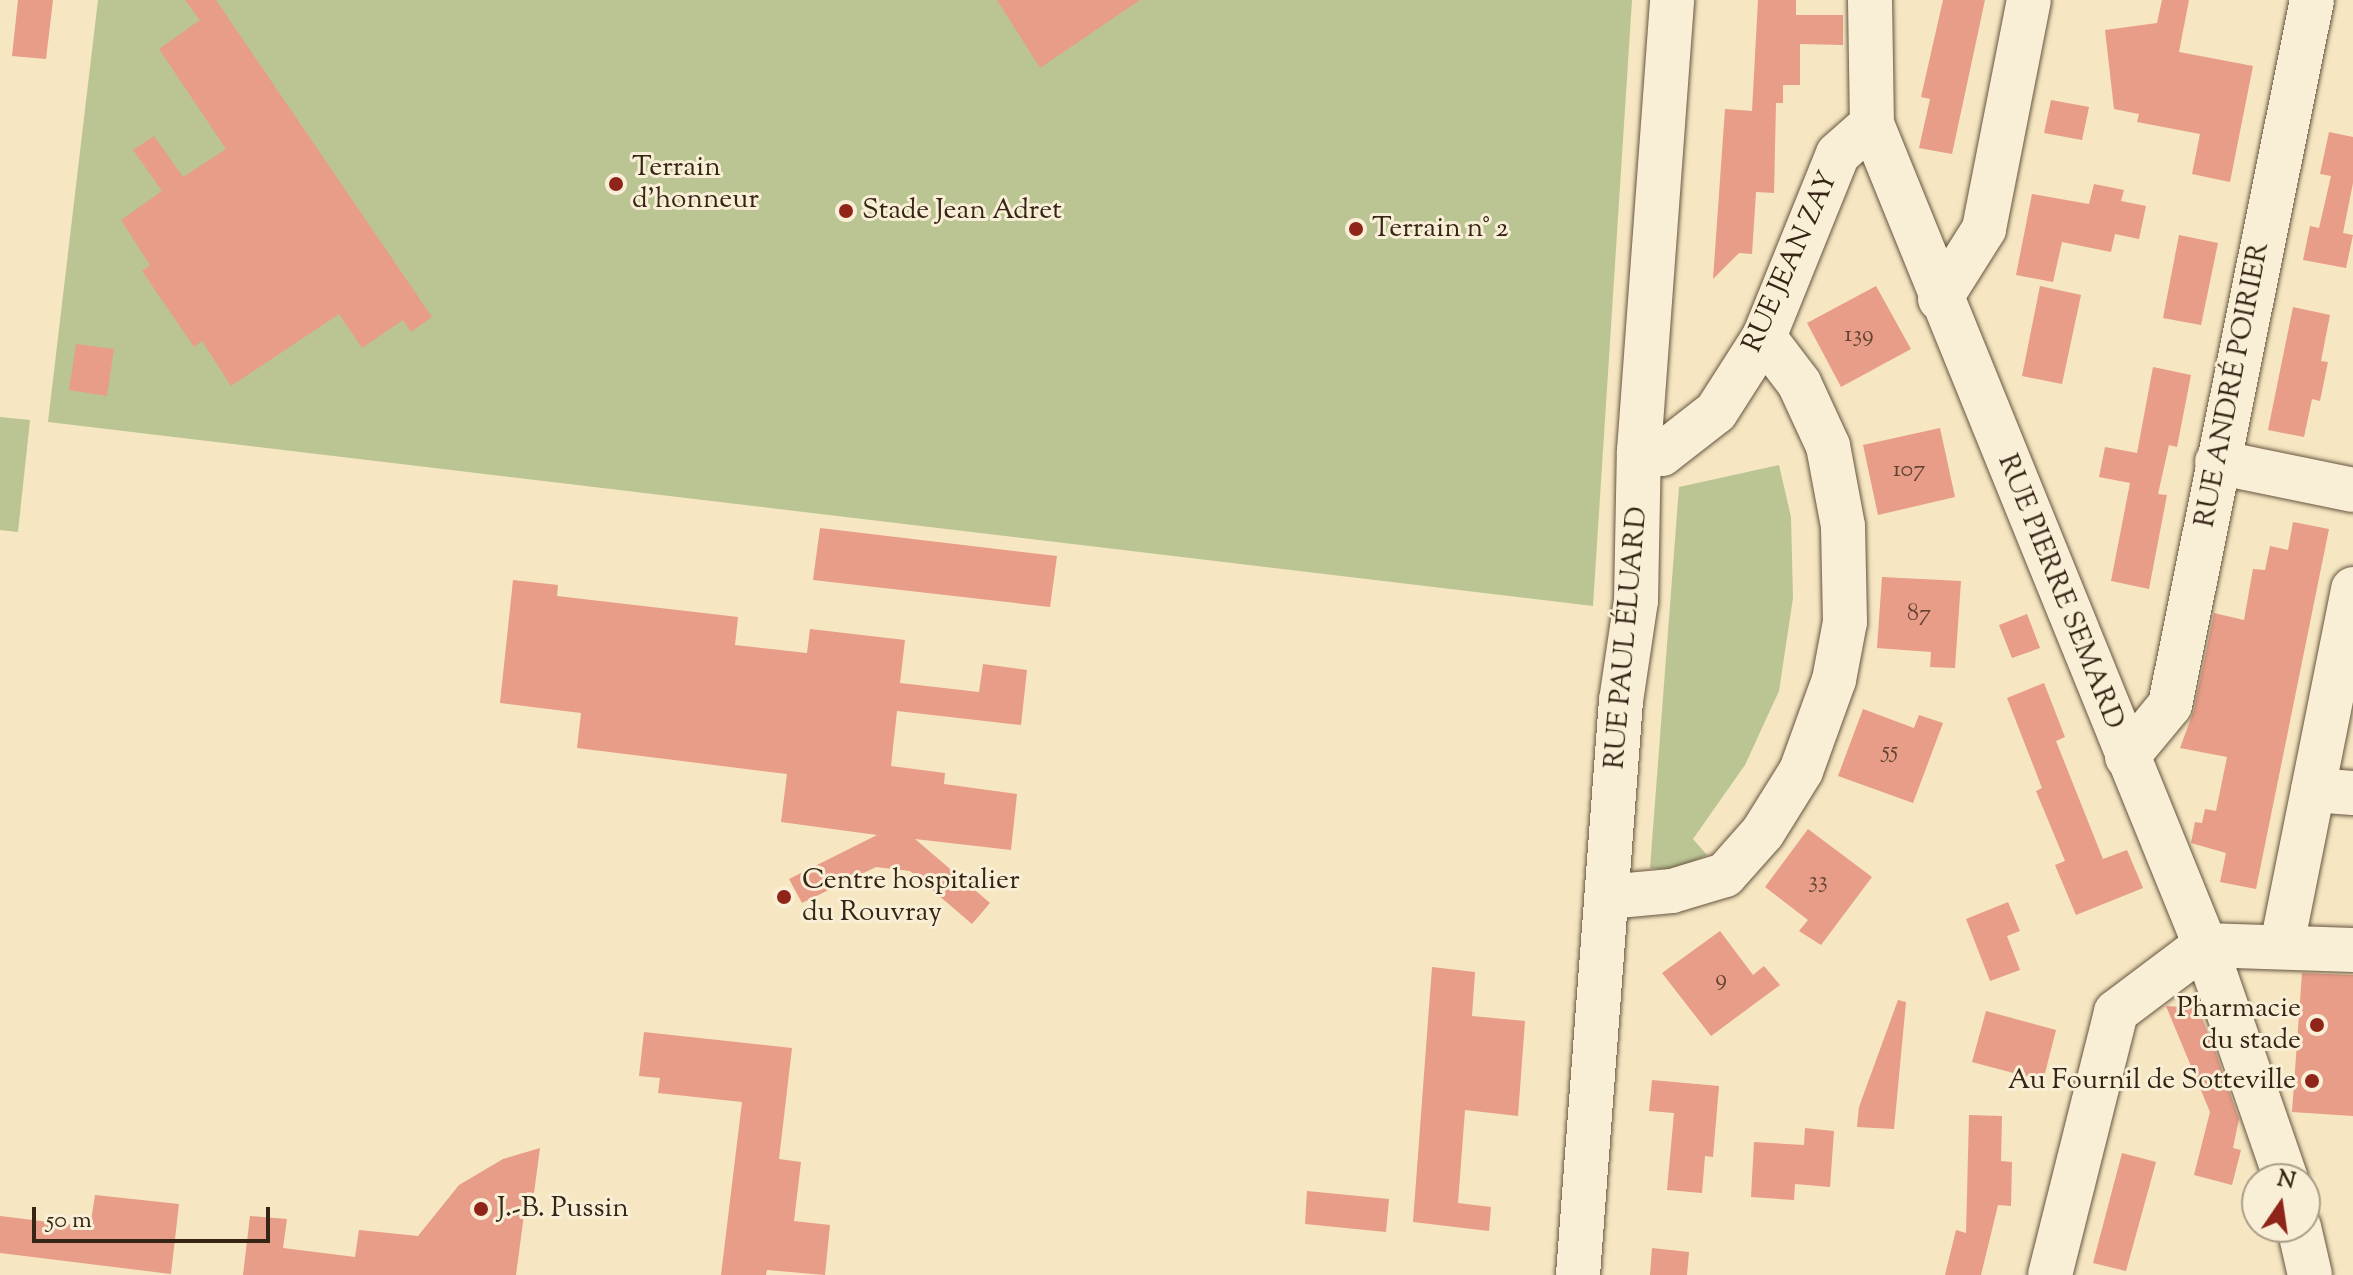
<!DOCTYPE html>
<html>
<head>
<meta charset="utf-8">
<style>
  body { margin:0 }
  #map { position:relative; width:2353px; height:1275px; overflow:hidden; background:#f6e6c1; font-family:"Sorts Mill Goudy",serif }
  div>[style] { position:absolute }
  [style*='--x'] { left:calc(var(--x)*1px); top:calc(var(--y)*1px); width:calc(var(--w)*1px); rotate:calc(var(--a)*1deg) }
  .green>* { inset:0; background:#bbc594 }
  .building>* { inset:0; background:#e79d88 }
  .roads { filter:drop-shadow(0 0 2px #665540) drop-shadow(0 0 2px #665540) }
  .minor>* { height:44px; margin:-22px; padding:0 22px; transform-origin:22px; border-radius:22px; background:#f9efd7 }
  .dots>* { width:22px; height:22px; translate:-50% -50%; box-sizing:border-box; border:4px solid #f9efd7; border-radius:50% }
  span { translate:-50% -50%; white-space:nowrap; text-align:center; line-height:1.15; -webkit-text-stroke:6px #f9efd7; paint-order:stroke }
  .number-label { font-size:24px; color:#624332 }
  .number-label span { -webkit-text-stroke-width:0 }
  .poi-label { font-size:28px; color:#362515 }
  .left { translate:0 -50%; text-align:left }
  .right { translate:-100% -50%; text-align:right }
  .street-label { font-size:28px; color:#362515 }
  .north { position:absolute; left:2241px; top:1163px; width:80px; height:80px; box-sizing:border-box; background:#f9efd7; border:2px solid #ab9e89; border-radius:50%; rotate:13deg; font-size:22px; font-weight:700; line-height:32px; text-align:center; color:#362515 }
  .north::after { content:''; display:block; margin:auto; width:28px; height:36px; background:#8f2418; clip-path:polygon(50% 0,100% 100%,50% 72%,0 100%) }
  .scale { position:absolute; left:32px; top:1207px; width:238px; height:36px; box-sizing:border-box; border:4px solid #362515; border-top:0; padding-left:10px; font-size:24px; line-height:28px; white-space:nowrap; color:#362515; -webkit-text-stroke:6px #f9efd7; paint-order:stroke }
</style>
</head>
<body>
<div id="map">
  <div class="green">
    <i style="clip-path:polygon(98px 0,1632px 0,1593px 606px,48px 422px)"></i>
    <i style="clip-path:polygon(0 417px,30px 420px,18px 532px,0 530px)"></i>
    <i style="clip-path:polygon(1779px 465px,1791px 517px,1793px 598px,1779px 691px,1745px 765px,1693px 839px,1707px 855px,1674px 870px,1650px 868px,1679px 487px)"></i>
  </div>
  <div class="building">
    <i style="clip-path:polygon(18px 0,53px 0,46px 59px,12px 56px)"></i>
    <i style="clip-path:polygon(185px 0,216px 0,432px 317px,411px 332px,403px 320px,362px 348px,339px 314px,231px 386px,202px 341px,194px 347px,142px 271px,150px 265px,121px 220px,162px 191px,133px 150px,154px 136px,183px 177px,226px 149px,159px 49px,200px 20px)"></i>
    <i style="clip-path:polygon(997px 0,1140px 0,1040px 68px)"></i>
    <i style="clip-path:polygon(1758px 0,1796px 0,1796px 15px,1843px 15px,1843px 45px,1800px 44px,1800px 85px,1783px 85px,1783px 103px,1776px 103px,1774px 193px,1756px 192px,1752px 254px,1739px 253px,1713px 279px,1725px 109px,1752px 111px)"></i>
    <i style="clip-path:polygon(1943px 0,1985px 0,1952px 154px,1919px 148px,1930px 99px,1921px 97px)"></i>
    <i style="clip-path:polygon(2162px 0,2189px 0,2179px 52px,2253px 66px,2230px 182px,2192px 174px,2200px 134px,2137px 122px,2139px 114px,2114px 109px,2105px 30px,2157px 23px)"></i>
    <i style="clip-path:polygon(2051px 100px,2089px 107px,2082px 140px,2044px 133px)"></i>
    <i style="clip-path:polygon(2329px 132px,2353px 137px,2353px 183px,2343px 233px,2353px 235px,2346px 268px,2303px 260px,2310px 226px,2319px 228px,2331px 176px,2320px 174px)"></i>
    <i style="clip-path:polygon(2094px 184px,2124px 190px,2121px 201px,2146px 206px,2139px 239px,2115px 234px,2111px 252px,2062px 242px,2053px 282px,2016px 275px,2032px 194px,2089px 204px)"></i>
    <i style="clip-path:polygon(2179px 235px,2218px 243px,2201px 325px,2163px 318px)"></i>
    <i style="clip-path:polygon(1876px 286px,1911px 349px,1841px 387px,1807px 323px)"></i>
    <i style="clip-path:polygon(2040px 286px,2081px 295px,2062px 384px,2022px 376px)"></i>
    <i style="clip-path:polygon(2293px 307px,2330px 315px,2321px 361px,2328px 362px,2320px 401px,2312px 399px,2304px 437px,2268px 430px)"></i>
    <i style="clip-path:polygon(76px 344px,114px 349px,107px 396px,69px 390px)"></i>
    <i style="clip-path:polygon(2153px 367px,2191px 375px,2177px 447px,2169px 445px,2158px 494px,2167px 495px,2149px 589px,2111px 581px,2130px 483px,2099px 477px,2105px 447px,2137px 453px)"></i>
    <i style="clip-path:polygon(1940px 428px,1955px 497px,1878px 515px,1863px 445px)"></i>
    <i style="clip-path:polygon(2293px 522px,2329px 529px,2256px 889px,2220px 882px,2226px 853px,2191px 843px,2195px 822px,2202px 823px,2205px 809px,2216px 811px,2227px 757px,2180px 748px,2194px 710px,2214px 613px,2244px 620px,2253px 569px,2265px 570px,2270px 546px,2288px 550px)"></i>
    <i style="clip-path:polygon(820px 528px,1057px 556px,1050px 607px,813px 580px)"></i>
    <i style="clip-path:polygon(1882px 577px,1961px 581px,1955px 668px,1930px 667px,1931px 652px,1877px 648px)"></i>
    <i style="clip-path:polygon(513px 580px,558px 585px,557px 596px,738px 617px,735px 645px,807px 653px,810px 629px,905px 640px,900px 683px,979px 692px,983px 664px,1027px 670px,1021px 725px,897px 711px,891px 766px,945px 773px,944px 784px,1017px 794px,1011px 850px,915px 839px,990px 903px,972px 924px,910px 871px,876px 867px,802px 903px,789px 879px,877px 835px,781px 822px,787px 774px,577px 748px,581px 713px,500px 703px)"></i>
    <i style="clip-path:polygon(2027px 614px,2040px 648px,2012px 658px,1999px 625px)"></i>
    <i style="clip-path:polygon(2044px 683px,2065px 737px,2056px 741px,2103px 859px,2127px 850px,2143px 888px,2076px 915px,2055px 865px,2065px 861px,2036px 791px,2042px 788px,2007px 698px)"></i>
    <i style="clip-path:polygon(1863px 709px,1914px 728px,1919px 715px,1943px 723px,1913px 803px,1838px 776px)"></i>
    <i style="clip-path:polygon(1808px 829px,1872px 877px,1821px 945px,1799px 931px,1808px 920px,1765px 887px)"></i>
    <i style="clip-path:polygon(2008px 902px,2020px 931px,2007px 936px,2020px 970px,1990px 981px,1966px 919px)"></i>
    <i style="clip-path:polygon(1720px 931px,1753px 975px,1764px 966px,1780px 985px,1711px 1036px,1662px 973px)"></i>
    <i style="clip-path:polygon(1432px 967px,1475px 972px,1472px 1016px,1525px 1021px,1518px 1116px,1465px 1110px,1458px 1203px,1491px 1207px,1489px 1231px,1413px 1222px)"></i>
    <i style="clip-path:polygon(2302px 973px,2353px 975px,2353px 1116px,2292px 1112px)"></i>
    <i style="clip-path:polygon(1898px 1000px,1906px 1002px,1894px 1129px,1857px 1127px,1859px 1107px)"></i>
    <i style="clip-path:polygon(2166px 1006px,2198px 1008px,2215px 1050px,2239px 1119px,2233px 1148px,2241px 1150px,2232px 1185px,2194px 1175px,2210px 1112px)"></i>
    <i style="clip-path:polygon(1986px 1011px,2056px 1030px,2043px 1081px,1972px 1062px)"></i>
    <i style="clip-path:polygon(644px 1032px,792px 1048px,779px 1159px,801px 1162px,794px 1221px,830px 1225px,825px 1275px,767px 1270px,766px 1275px,721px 1275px,742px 1102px,658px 1093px,660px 1078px,639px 1076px)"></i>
    <i style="clip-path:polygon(1652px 1080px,1719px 1086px,1713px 1157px,1705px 1156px,1702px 1193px,1667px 1190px,1674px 1113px,1649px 1111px)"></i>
    <i style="clip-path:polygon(1969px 1115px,2002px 1116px,2001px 1161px,2012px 1162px,2011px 1206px,1998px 1205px,1981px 1275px,1945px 1275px,1956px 1230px,1966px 1233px)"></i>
    <i style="clip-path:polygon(1805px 1128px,1834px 1131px,1830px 1187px,1795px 1184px,1794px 1200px,1751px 1197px,1754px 1142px,1804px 1145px)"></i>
    <i style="clip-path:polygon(540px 1148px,534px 1193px,527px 1192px,516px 1275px,243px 1275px,250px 1216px,287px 1219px,283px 1248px,355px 1257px,359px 1230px,418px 1236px,459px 1185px,503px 1159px)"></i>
    <i style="clip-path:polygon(2122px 1153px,2156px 1162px,2126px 1271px,2093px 1263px)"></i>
    <i style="clip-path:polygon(1307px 1191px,1389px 1199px,1386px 1232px,1305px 1224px)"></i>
    <i style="clip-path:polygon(95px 1195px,179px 1204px,171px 1274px,0 1253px,0 1216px,90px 1227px)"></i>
    <i style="clip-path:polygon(1652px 1248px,1689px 1252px,1687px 1275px,1650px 1275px)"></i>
  </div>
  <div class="roads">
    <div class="minor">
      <i style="--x:1870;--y:0;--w:124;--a:89.1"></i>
      <i style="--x:1872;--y:124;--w:886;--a:67.92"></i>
      <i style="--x:2205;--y:945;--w:248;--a:70.9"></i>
      <i style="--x:1940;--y:299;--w:83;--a:-57.8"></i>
      <i style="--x:1984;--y:229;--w:233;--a:-78.9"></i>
      <i style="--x:1639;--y:451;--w:23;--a:7"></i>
      <i style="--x:1662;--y:454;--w:68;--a:-37.9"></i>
      <i style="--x:1716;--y:412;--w:89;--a:-57.4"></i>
      <i style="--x:1764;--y:337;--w:197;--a:-68"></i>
      <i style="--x:1838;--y:154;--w:45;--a:-41.4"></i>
      <i style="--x:2217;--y:462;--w:139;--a:11.6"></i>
      <i style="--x:2127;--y:757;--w:67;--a:-50.4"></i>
      <i style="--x:2170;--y:705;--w:719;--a:-78.61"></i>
      <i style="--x:2313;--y:790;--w:40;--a:4.3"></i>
      <i style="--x:1607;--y:897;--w:65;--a:-5.3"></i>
      <i style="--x:1672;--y:891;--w:55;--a:-16.8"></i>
      <i style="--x:1725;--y:875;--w:57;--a:-48.5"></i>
      <i style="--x:1763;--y:832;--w:72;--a:-58.1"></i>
      <i style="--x:1801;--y:771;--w:97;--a:-70.1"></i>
      <i style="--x:1834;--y:680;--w:59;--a:-79.3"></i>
      <i style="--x:1845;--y:622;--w:96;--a:-91.2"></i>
      <i style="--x:1843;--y:526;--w:81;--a:-100.6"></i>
      <i style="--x:1828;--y:446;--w:69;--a:-114.7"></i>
      <i style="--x:1799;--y:383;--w:58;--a:-127.3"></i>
      <i style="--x:2282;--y:945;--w:363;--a:-78.7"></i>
      <i style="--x:2299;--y:1227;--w:49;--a:77.1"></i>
      <i style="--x:1578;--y:1275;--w:576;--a:-85.72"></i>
      <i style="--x:1621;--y:701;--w:101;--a:-81.5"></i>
      <i style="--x:1636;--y:601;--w:150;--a:-88.9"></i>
      <i style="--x:1639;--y:451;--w:452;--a:-85.8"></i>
      <i style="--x:2050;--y:1275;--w:271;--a:-75.9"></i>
      <i style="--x:2116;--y:1012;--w:111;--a:-37"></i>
      <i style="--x:2205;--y:945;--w:148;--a:1.9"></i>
    </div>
  </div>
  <div class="dots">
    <i style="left:616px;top:184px;background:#8f2418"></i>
    <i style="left:846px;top:211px;background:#8f2418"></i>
    <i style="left:1356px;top:229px;background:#8f2418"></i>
    <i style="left:784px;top:897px;background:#8f2418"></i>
    <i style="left:2317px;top:1025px;background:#8f2418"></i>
    <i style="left:2312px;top:1081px;background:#8f2418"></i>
    <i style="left:481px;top:1209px;background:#8f2418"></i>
  </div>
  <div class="number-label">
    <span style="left:1859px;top:336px">139</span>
    <span style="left:1909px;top:471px">107</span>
    <span style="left:1919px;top:615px">87</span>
    <span style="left:1890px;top:752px">55</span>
    <span style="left:1818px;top:882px">33</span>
    <span style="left:1721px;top:980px">9</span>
  </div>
  <div class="poi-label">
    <span class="left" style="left:632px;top:184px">Terrain<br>d'honneur</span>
    <span class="left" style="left:862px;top:211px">Stade Jean Adret</span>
    <span class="left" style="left:1372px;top:229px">Terrain n° 2</span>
    <span class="left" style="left:802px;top:897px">Centre hospitalier<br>du Rouvray</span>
    <span class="right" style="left:2301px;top:1025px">Pharmacie<br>du stade</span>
    <span class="right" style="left:2296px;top:1081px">Au Fournil de Sotteville</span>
    <span class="left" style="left:497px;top:1209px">J.-B. Pussin</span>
  </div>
  <div class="street-label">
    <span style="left:1791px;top:262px;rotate:-66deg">RUE JEAN ZAY</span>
    <span style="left:2233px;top:385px;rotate:-79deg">RUE ANDRÉ POIRIER</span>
    <span style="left:2060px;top:592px;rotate:68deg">RUE PIERRE SEMARD</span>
    <span style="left:1627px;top:638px;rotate:-85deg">RUE PAUL ÉLUARD</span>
  </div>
  <div class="north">N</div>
  <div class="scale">50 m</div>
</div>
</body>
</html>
